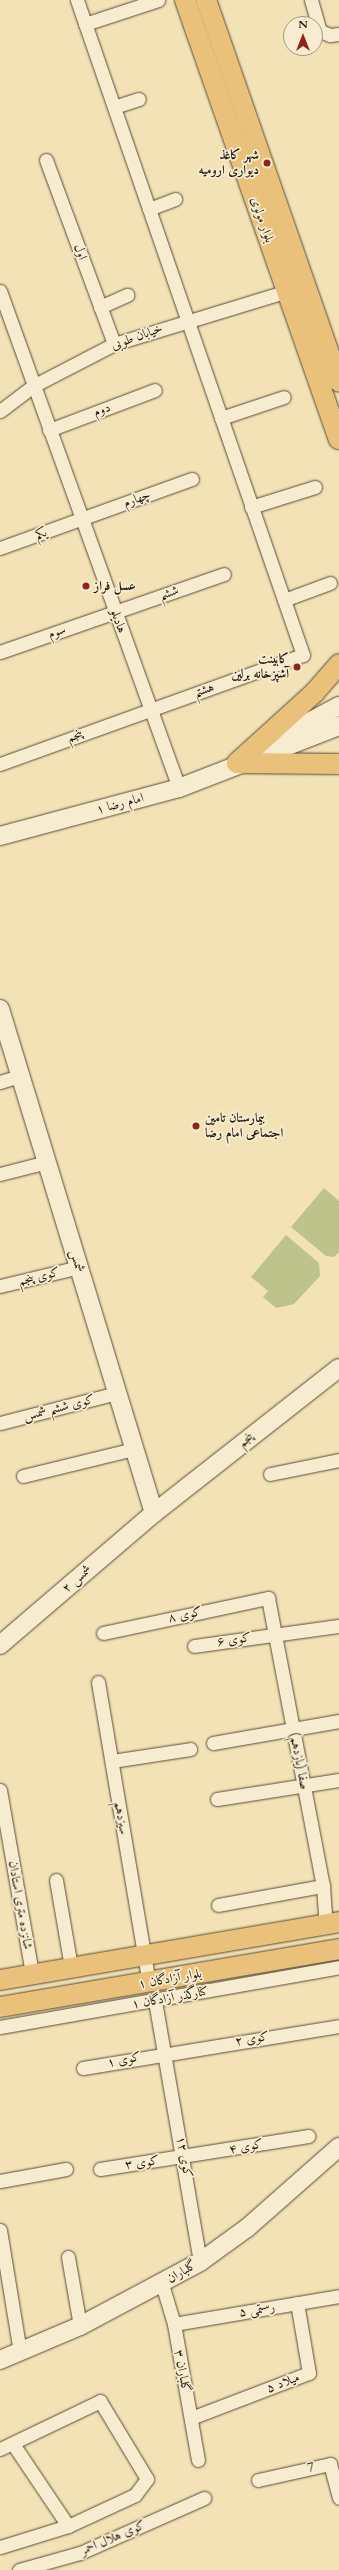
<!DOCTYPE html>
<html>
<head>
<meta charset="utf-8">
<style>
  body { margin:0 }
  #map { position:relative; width:339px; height:2570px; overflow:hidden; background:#f3e2b5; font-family:Cardo,Amiri,serif }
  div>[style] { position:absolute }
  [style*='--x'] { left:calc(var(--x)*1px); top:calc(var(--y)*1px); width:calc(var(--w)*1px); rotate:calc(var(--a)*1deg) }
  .green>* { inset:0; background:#bec28b }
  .roads { filter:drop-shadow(0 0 1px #574c38) drop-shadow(0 0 1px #574c38) }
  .street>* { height:13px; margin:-6.5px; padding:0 6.5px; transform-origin:6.5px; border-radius:6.5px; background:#f7eccf }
  .secondary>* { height:18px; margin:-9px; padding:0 9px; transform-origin:9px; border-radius:9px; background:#f7eccf }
  .primary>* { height:20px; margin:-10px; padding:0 10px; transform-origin:10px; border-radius:10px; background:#eac17a }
  .dots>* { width:11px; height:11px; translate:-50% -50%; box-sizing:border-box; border:2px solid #f7eccf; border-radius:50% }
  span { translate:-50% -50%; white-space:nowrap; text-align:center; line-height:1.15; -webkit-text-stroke:3.5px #f7eccf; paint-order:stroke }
  .poi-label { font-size:13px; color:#231a0f; font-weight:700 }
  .right { translate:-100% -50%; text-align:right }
  .left { translate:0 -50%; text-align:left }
  .street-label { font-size:13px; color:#231a0f }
  .north { position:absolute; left:283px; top:16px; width:40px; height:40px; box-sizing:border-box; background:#f7eccf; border:1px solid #a29882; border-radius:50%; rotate:0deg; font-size:11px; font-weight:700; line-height:16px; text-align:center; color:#231a0f }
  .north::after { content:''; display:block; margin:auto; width:14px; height:18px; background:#8f2418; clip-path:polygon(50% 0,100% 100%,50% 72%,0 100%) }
</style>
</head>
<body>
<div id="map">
  <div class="green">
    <i style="clip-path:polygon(324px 1188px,339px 1201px,339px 1252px,334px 1257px,326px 1256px,291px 1227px)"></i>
    <i style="clip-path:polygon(286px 1235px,319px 1263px,320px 1276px,294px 1304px,276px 1308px,263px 1297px,268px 1291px,251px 1277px)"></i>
  </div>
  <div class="roads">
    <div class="street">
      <i style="--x:311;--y:0;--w:32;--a:74"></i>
      <i style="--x:320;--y:31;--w:11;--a:22"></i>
      <i style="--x:330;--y:35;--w:9;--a:-6"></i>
      <i style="--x:85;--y:24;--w:77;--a:-18.2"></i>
      <i style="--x:114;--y:107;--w:26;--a:-18"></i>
      <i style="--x:46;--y:160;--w:196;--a:69.7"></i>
      <i style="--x:149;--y:209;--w:28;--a:-21"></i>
      <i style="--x:0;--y:291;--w:528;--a:70.19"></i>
      <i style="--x:100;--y:307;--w:30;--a:-24"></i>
      <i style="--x:0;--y:411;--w:41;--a:-37.1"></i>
      <i style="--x:33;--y:386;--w:91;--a:-27.4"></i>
      <i style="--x:114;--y:344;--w:181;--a:-17"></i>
      <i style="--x:221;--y:418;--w:66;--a:-18.4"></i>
      <i style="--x:49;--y:430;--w:113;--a:-20.7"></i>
      <i style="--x:251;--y:507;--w:67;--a:-17.4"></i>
      <i style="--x:0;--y:548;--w:204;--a:-19.8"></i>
      <i style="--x:284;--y:600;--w:49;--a:-20.3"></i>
      <i style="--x:0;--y:652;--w:237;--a:-19.2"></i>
      <i style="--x:0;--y:764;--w:322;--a:-19.8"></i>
      <i style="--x:303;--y:655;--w:693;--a:-109.04"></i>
      <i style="--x:0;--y:1082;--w:21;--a:-17"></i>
      <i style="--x:0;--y:1174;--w:49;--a:-14.3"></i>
      <i style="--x:0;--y:1286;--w:81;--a:-13.5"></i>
      <i style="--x:0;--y:1423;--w:121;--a:-14.4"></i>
      <i style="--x:270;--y:1474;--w:70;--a:-11.5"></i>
      <i style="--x:23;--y:1476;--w:114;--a:-13.7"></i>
      <i style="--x:103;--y:1633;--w:169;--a:-12"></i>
      <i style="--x:268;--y:1598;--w:293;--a:79.2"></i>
      <i style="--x:323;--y:1886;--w:39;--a:86"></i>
      <i style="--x:194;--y:1646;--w:146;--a:-7.9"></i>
      <i style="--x:98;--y:1682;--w:305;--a:80.4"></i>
      <i style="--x:213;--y:1743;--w:128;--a:-9.9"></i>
      <i style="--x:112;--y:1761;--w:79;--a:-8.7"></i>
      <i style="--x:0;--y:1790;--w:187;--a:80.1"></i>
      <i style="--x:217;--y:1799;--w:123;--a:-8.9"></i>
      <i style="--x:56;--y:1880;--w:88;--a:80.2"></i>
      <i style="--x:218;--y:1905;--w:107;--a:-10.3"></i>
      <i style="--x:155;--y:2001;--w:265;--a:80.2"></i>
      <i style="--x:0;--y:2027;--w:344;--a:-10"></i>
      <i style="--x:83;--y:2068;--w:259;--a:-9.3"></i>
      <i style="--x:100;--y:2169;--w:211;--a:-9"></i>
      <i style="--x:0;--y:2181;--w:67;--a:-10.3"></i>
      <i style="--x:0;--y:2230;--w:124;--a:80.7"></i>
      <i style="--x:68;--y:2257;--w:70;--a:80.1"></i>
      <i style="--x:162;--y:2284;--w:42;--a:73.3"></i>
      <i style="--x:174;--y:2324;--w:138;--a:80"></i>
      <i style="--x:174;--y:2324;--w:167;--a:-9.6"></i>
      <i style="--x:191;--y:2418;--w:126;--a:-20.9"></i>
      <i style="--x:309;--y:2373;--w:71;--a:-99.7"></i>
      <i style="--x:13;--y:2444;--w:99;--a:56.1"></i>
      <i style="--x:0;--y:2449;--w:111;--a:-25.6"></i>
      <i style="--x:100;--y:2401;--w:91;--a:58.9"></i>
      <i style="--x:147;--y:2479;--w:20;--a:127"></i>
      <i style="--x:135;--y:2495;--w:74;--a:155.2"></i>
      <i style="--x:68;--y:2526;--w:71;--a:162.8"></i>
      <i style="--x:258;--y:2480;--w:74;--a:-12.5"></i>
      <i style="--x:330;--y:2464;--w:35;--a:75"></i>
      <i style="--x:19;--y:2570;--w:63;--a:-15.6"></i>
      <i style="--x:80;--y:2553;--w:136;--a:-23.9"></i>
    </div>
    <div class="secondary">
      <i style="--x:264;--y:746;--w:85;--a:-28.1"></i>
      <i style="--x:0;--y:836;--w:185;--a:-15"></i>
      <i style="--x:179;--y:788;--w:172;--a:-21.2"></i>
      <i style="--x:0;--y:1009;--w:527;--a:73.01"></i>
      <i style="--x:0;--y:1645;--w:203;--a:-40.6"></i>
      <i style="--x:154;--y:1513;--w:235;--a:-38.1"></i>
      <i style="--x:0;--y:2360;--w:87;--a:-23"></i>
      <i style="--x:80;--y:2326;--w:136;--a:-28.1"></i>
      <i style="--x:200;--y:2262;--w:58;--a:-35.9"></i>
      <i style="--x:247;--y:2228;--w:123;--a:-41.4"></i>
    </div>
    <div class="primary">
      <i style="--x:185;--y:0;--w:465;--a:70.7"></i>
      <i style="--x:206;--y:0;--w:404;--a:70.8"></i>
      <i style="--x:237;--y:763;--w:105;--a:-42.3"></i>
      <i style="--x:315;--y:692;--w:37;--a:-49"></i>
      <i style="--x:237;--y:763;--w:102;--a:0.6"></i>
      <i style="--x:0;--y:1980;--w:344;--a:-9.7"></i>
      <i style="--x:0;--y:2007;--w:344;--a:-9.7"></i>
    </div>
  </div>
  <div class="dots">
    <i style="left:267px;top:163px;background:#8f2418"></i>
    <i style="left:86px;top:586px;background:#8f2418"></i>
    <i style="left:297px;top:667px;background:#8f2418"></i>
    <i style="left:196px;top:1126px;background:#8f2418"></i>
  </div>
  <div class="poi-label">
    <span class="right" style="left:259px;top:163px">شهر کاغذ<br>دیواری ارومیه</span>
    <span class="left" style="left:94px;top:586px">عسل فراز</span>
    <span class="right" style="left:289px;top:667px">کابینت<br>آشپزخانه برلین</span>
    <span class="left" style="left:205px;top:1126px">بیمارستان تامین<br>اجتماعی امام رضا</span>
  </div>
  <div class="street-label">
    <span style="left:262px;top:220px;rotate:71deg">بلوار مولوی</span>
    <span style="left:80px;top:252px;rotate:70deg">اول</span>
    <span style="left:137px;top:337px;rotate:-20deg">خیابان طوبی</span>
    <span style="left:102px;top:410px;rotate:-20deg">دوم</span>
    <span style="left:137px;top:499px;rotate:-21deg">چهارم</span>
    <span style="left:41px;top:534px;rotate:-19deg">یکم</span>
    <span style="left:169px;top:593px;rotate:-19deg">ششم</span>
    <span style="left:118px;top:621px;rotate:70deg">هادیلو</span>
    <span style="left:57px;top:632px;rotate:-19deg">سوم</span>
    <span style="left:204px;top:690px;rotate:-19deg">هشتم</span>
    <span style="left:75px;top:736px;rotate:-20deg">پنجم</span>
    <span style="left:120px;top:804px;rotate:-15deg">امام رضا ۱</span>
    <span style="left:77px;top:1261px;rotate:73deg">شمس</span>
    <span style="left:39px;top:1277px;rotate:-14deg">کوی پنجم</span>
    <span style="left:59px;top:1408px;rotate:-14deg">کوی ششم شمس</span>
    <span style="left:246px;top:1440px;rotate:-38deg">پنجم</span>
    <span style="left:77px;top:1579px;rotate:-41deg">شمس ۲</span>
    <span style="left:185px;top:1615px;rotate:-12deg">کوی ۸</span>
    <span style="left:234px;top:1640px;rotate:-8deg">کوی ۶</span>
    <span style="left:299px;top:1761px;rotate:79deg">صفا (یازدهم)</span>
    <span style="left:121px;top:1818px;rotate:80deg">سیزدهم</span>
    <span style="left:20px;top:1905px;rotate:80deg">شانزده متری استادان</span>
    <span style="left:170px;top:1979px;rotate:-10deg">بلوار آزادگان ۱</span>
    <span style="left:170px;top:1998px;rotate:-10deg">کنارگذر آزادگان ۱</span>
    <span style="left:252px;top:2039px;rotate:-9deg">کوی ۲</span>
    <span style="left:124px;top:2060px;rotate:-11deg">کوی ۱</span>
    <span style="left:246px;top:2147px;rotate:-10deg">کوی ۴</span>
    <span style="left:184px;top:2157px;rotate:80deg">کوی ۱۲</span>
    <span style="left:142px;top:2163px;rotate:-8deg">کوی ۳</span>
    <span style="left:182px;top:2272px;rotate:-31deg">گلباران</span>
    <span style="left:257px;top:2310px;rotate:-9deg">رستمی ۵</span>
    <span style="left:182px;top:2371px;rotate:80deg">گلباران ۳</span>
    <span style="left:283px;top:2383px;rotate:-21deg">میلاد ۵</span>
    <span style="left:311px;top:2468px;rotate:-13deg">7</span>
    <span style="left:113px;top:2538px;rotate:-23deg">کوی هلال احمر</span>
  </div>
  <div class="north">N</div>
</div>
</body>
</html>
